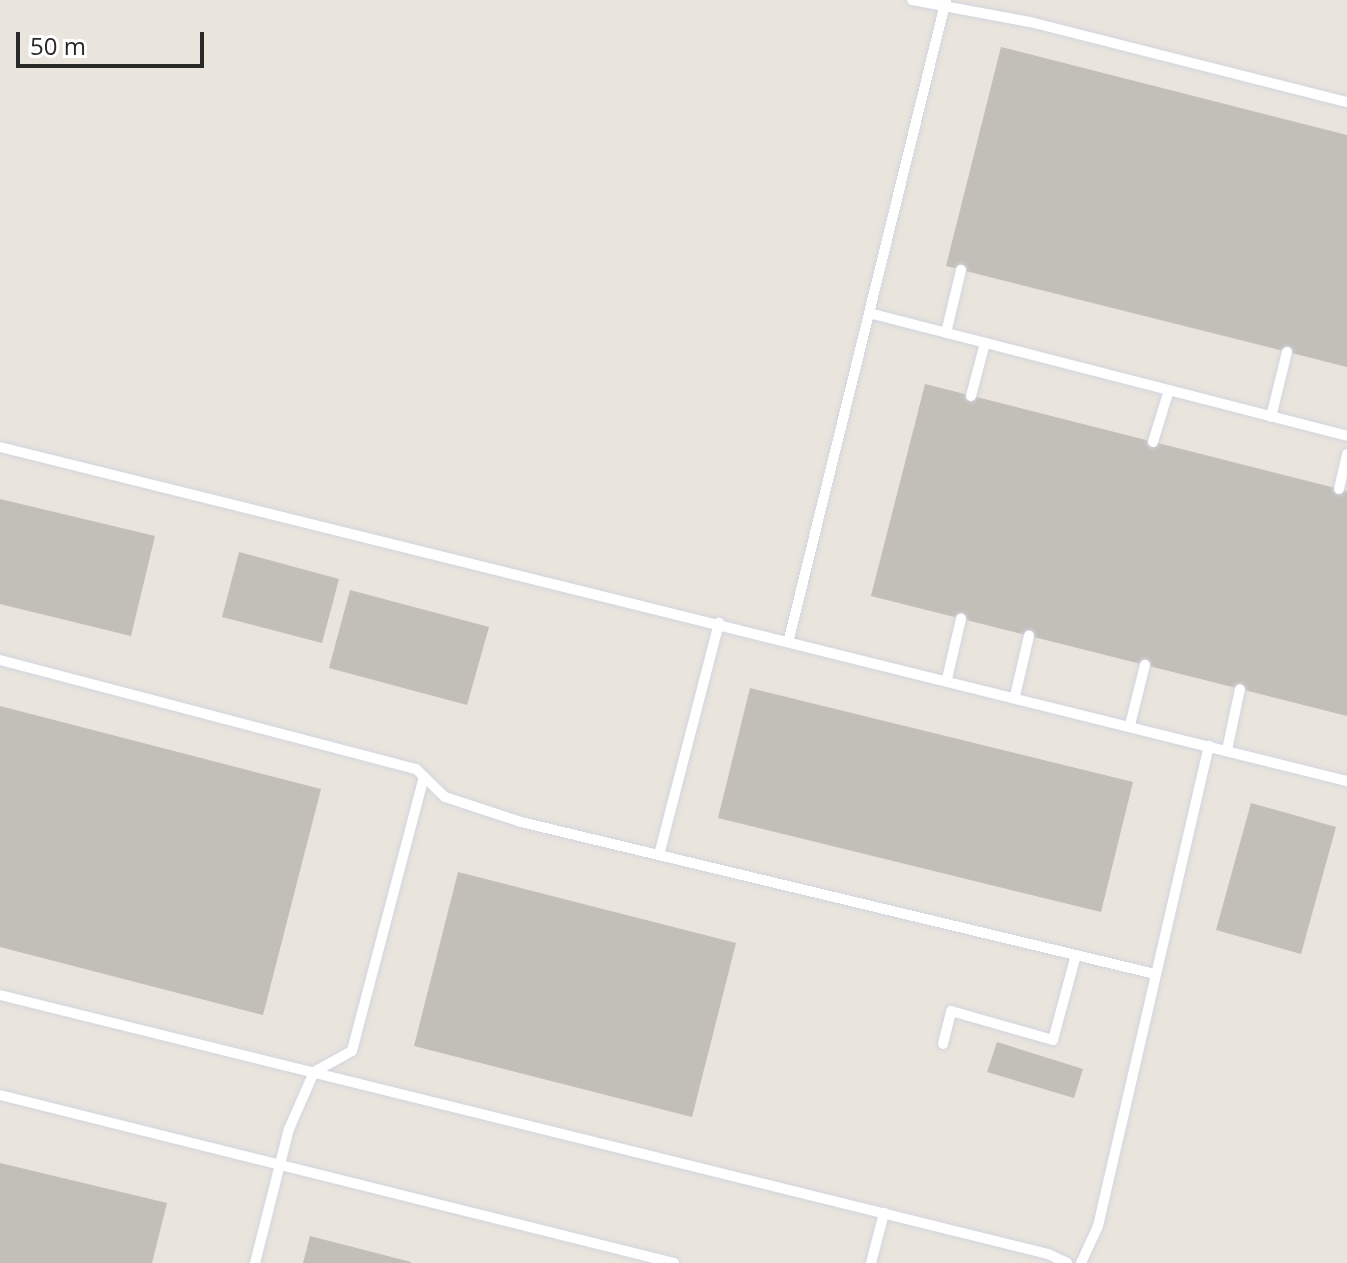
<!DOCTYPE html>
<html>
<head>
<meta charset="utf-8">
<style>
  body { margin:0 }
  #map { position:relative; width:1347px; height:1263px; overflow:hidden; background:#e9e4dc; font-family:"Open Sans",sans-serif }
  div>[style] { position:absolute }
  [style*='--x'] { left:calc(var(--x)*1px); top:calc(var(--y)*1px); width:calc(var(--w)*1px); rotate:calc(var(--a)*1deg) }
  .building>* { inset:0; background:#c2beb8 }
  .roads { filter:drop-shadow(0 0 2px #d2d4e0) drop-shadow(0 0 2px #d2d4e0) }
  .lane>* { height:10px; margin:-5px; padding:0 5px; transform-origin:5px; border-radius:5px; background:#fff }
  span { translate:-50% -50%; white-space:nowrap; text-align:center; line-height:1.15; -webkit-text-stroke:6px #fff; paint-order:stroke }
  .scale { position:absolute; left:16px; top:32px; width:188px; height:36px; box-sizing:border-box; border:4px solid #292929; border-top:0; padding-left:10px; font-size:24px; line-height:28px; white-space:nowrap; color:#292929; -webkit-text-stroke:6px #fff; paint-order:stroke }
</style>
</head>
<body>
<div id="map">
  <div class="building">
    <i style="clip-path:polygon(1001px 47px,1347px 135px,1347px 367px,946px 266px)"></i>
    <i style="clip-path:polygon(925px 384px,1347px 491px,1347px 716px,871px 596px)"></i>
    <i style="clip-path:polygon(0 499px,155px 536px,131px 636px,0 604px)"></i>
    <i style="clip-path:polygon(239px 552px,339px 579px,322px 643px,222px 617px)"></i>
    <i style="clip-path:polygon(350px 590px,489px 627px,467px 705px,329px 668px)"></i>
    <i style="clip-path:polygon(750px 688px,1133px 782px,1101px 912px,718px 818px)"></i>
    <i style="clip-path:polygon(0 706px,321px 789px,263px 1015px,0 947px)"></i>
    <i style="clip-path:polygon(1251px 803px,1336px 827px,1301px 954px,1216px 930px)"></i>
    <i style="clip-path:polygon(458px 872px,736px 943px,692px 1117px,414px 1046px)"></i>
    <i style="clip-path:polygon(997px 1042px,1083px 1069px,1074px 1098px,987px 1072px)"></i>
    <i style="clip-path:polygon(0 1163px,167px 1203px,152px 1263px,0 1263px)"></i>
    <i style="clip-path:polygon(310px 1236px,411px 1262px,411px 1263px,303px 1263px)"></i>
  </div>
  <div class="roads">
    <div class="lane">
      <i style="--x:912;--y:0;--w:120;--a:10.6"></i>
      <i style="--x:1030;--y:22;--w:327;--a:14.2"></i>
      <i style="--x:869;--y:313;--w:494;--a:14.4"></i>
      <i style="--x:946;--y:333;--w:65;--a:-76.6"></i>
      <i style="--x:971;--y:396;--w:55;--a:-75.2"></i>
      <i style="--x:1271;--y:417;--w:67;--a:-76.2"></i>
      <i style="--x:1153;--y:442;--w:54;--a:-72.9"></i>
      <i style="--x:0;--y:447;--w:1388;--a:13.93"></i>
      <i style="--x:1339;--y:489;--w:36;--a:-77"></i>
      <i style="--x:789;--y:639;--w:658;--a:-76.2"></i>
      <i style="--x:0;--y:660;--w:430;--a:14.7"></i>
      <i style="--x:416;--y:769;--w:40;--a:44"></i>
      <i style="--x:445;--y:797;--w:80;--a:18.2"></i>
      <i style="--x:521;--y:822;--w:652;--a:13.48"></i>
      <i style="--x:947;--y:679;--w:62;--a:-76.9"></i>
      <i style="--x:1015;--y:696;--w:62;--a:-76.9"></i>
      <i style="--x:1130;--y:725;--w:62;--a:-76"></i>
      <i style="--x:1227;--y:750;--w:62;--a:-78"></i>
      <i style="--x:659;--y:855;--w:240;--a:-75.5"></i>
      <i style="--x:0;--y:995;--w:1080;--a:13.88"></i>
      <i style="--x:1048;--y:1254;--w:21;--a:25"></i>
      <i style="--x:943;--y:1044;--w:34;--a:-76"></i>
      <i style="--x:951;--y:1011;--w:106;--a:15.9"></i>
      <i style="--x:1053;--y:1040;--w:88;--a:-74.9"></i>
      <i style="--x:0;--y:1095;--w:695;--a:14"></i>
      <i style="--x:255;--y:1263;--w:138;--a:-75.8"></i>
      <i style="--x:289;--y:1129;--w:62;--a:-66.3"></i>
      <i style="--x:314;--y:1072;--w:43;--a:-28.9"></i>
      <i style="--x:352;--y:1051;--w:283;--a:-75.3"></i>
      <i style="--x:871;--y:1263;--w:52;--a:-75.4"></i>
      <i style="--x:1081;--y:1263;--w:41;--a:-65.3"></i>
      <i style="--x:1098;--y:1226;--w:493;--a:-77"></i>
    </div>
  </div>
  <div class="scale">50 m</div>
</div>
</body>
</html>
